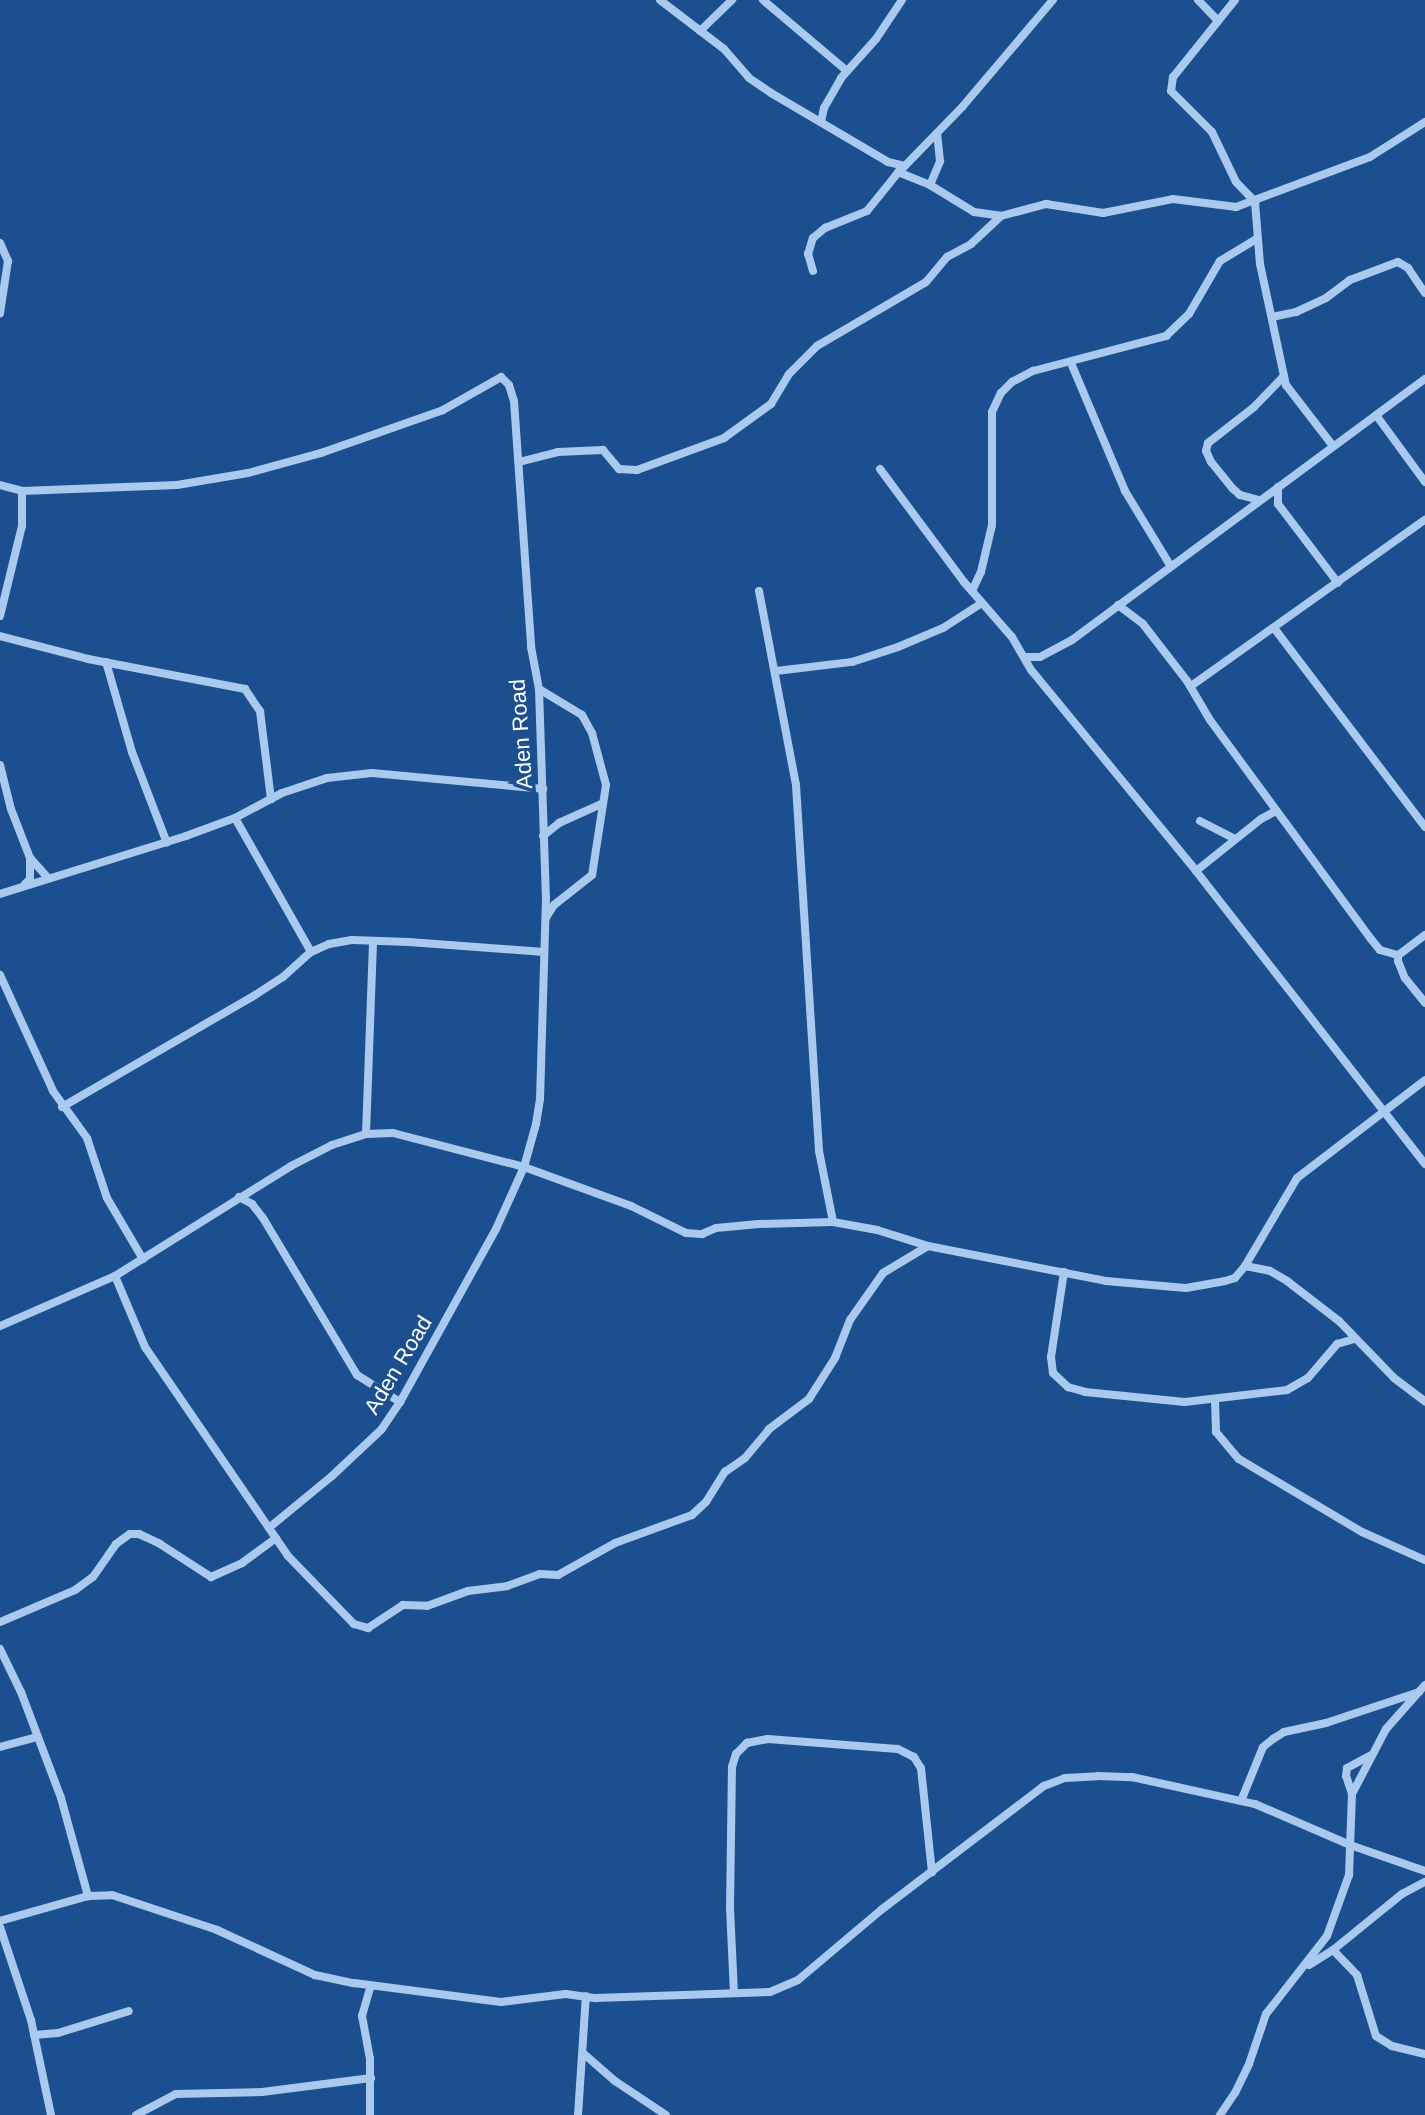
<!DOCTYPE html>
<html>
<head>
<meta charset="utf-8">
<style>
  body { margin:0 }
  #map { position:relative; width:1425px; height:2115px; overflow:hidden; background:#1b4f8f; font-family:Arial,sans-serif }
  div>[style] { position:absolute }
  [style*='--x'] { left:calc(var(--x)*1px); top:calc(var(--y)*1px); width:calc(var(--w)*1px); rotate:calc(var(--a)*1deg) }
  .minor>* { height:8px; margin:-4px; padding:0 4px; transform-origin:4px; border-radius:4px; background:#a9c9ee }
  span { translate:-50% -50%; white-space:nowrap; text-align:center; line-height:1.15; -webkit-text-stroke:7px #1b4f8f; paint-order:stroke }
  .street-label { font-size:22px; color:#fff }
</style>
</head>
<body>
<div id="map">
  <div class="minor">
    <i style="--x:660;--y:0;--w:81;--a:37.4"></i>
    <i style="--x:724;--y:49;--w:38;--a:49"></i>
    <i style="--x:749;--y:78;--w:27;--a:34"></i>
    <i style="--x:771;--y:93;--w:136;--a:30.5"></i>
    <i style="--x:888;--y:162;--w:17;--a:13"></i>
    <i style="--x:763;--y:0;--w:110;--a:40.2"></i>
    <i style="--x:1198;--y:0;--w:29;--a:46"></i>
    <i style="--x:1235;--y:0;--w:99;--a:128.8"></i>
    <i style="--x:1173;--y:77;--w:14;--a:98"></i>
    <i style="--x:1171;--y:91;--w:58;--a:45"></i>
    <i style="--x:1212;--y:132;--w:55;--a:64.4"></i>
    <i style="--x:1236;--y:182;--w:28;--a:46"></i>
    <i style="--x:1255;--y:202;--w:62;--a:85.4"></i>
    <i style="--x:1260;--y:264;--w:124;--a:77.9"></i>
    <i style="--x:1286;--y:385;--w:77;--a:52.4"></i>
    <i style="--x:700;--y:31;--w:45;--a:-44.1"></i>
    <i style="--x:821;--y:122;--w:14;--a:-78"></i>
    <i style="--x:824;--y:108;--w:34;--a:-60"></i>
    <i style="--x:841;--y:78;--w:52;--a:-48.1"></i>
    <i style="--x:876;--y:39;--w:47;--a:-56.3"></i>
    <i style="--x:898;--y:172;--w:35;--a:22"></i>
    <i style="--x:930;--y:185;--w:52;--a:31.5"></i>
    <i style="--x:974;--y:212;--w:27;--a:8"></i>
    <i style="--x:930;--y:185;--w:26;--a:-67"></i>
    <i style="--x:940;--y:161;--w:28;--a:-96"></i>
    <i style="--x:0;--y:243;--w:20;--a:66"></i>
    <i style="--x:8;--y:261;--w:53;--a:98.7"></i>
    <i style="--x:813;--y:271;--w:18;--a:-106"></i>
    <i style="--x:808;--y:254;--w:17;--a:-73"></i>
    <i style="--x:813;--y:238;--w:16;--a:-40"></i>
    <i style="--x:825;--y:228;--w:45;--a:-22"></i>
    <i style="--x:867;--y:211;--w:46;--a:-51.1"></i>
    <i style="--x:896;--y:175;--w:96;--a:-45.8"></i>
    <i style="--x:963;--y:106;--w:139;--a:-49.7"></i>
    <i style="--x:1272;--y:317;--w:25;--a:-12"></i>
    <i style="--x:1296;--y:312;--w:33;--a:-25"></i>
    <i style="--x:1326;--y:298;--w:30;--a:-37"></i>
    <i style="--x:1350;--y:280;--w:51;--a:-20.6"></i>
    <i style="--x:1398;--y:262;--w:12;--a:31"></i>
    <i style="--x:1408;--y:268;--w:30;--a:56"></i>
    <i style="--x:1071;--y:363;--w:139;--a:67.1"></i>
    <i style="--x:1125;--y:491;--w:87;--a:58.7"></i>
    <i style="--x:1376;--y:415;--w:83;--a:53.8"></i>
    <i style="--x:519;--y:462;--w:40;--a:-14.4"></i>
    <i style="--x:558;--y:452;--w:45;--a:-2.5"></i>
    <i style="--x:603;--y:450;--w:25;--a:50"></i>
    <i style="--x:619;--y:469;--w:18;--a:3"></i>
    <i style="--x:637;--y:470;--w:93;--a:-20.2"></i>
    <i style="--x:724;--y:438;--w:58;--a:-35.9"></i>
    <i style="--x:771;--y:404;--w:35;--a:-59"></i>
    <i style="--x:789;--y:374;--w:40;--a:-45"></i>
    <i style="--x:817;--y:346;--w:126;--a:-30.4"></i>
    <i style="--x:926;--y:282;--w:33;--a:-50"></i>
    <i style="--x:947;--y:257;--w:27;--a:-28"></i>
    <i style="--x:971;--y:244;--w:41;--a:-43"></i>
    <i style="--x:1001;--y:216;--w:47;--a:-14.9"></i>
    <i style="--x:1046;--y:204;--w:58;--a:9"></i>
    <i style="--x:1103;--y:213;--w:71;--a:-11.3"></i>
    <i style="--x:1173;--y:199;--w:64;--a:7.2"></i>
    <i style="--x:1236;--y:207;--w:143;--a:-20.5"></i>
    <i style="--x:1370;--y:157;--w:65;--a:-32.5"></i>
    <i style="--x:880;--y:469;--w:141;--a:53.4"></i>
    <i style="--x:964;--y:582;--w:73;--a:48.9"></i>
    <i style="--x:1012;--y:637;--w:39;--a:60"></i>
    <i style="--x:1032;--y:671;--w:259;--a:50.6"></i>
    <i style="--x:1196;--y:871;--w:372;--a:52"></i>
    <i style="--x:0;--y:485;--w:23;--a:15"></i>
    <i style="--x:22;--y:491;--w:155;--a:-2.2"></i>
    <i style="--x:177;--y:485;--w:72;--a:-9.6"></i>
    <i style="--x:248;--y:473;--w:76;--a:-15.3"></i>
    <i style="--x:321;--y:453;--w:129;--a:-19.4"></i>
    <i style="--x:443;--y:410;--w:67;--a:-29.6"></i>
    <i style="--x:501;--y:377;--w:11;--a:45"></i>
    <i style="--x:509;--y:385;--w:17;--a:73"></i>
    <i style="--x:514;--y:401;--w:247;--a:86"></i>
    <i style="--x:531;--y:647;--w:43;--a:79.2"></i>
    <i style="--x:539;--y:689;--w:209;--a:88.1"></i>
    <i style="--x:546;--y:898;--w:201;--a:91.7"></i>
    <i style="--x:540;--y:1099;--w:25;--a:99"></i>
    <i style="--x:536;--y:1124;--w:45;--a:105.6"></i>
    <i style="--x:524;--y:1167;--w:68;--a:114.3"></i>
    <i style="--x:496;--y:1229;--w:198;--a:119"></i>
    <i style="--x:400;--y:1402;--w:32;--a:124"></i>
    <i style="--x:382;--y:1429;--w:69;--a:136.8"></i>
    <i style="--x:332;--y:1476;--w:80;--a:140.6"></i>
    <i style="--x:1278;--y:487;--w:17;--a:90"></i>
    <i style="--x:1278;--y:504;--w:99;--a:52.8"></i>
    <i style="--x:1259;--y:500;--w:20;--a:-165"></i>
    <i style="--x:1240;--y:495;--w:9;--a:-139"></i>
    <i style="--x:1233;--y:489;--w:35;--a:-129"></i>
    <i style="--x:1211;--y:462;--w:12;--a:-114"></i>
    <i style="--x:1206;--y:451;--w:8;--a:-76"></i>
    <i style="--x:1208;--y:443;--w:58;--a:-38"></i>
    <i style="--x:1254;--y:407;--w:43;--a:-45.9"></i>
    <i style="--x:759;--y:591;--w:197;--a:79.2"></i>
    <i style="--x:796;--y:785;--w:367;--a:86.4"></i>
    <i style="--x:819;--y:1151;--w:72;--a:78.8"></i>
    <i style="--x:972;--y:591;--w:21;--a:-65"></i>
    <i style="--x:981;--y:572;--w:48;--a:-76.8"></i>
    <i style="--x:992;--y:525;--w:113;--a:-90"></i>
    <i style="--x:992;--y:412;--w:21;--a:-65"></i>
    <i style="--x:1001;--y:393;--w:16;--a:-45"></i>
    <i style="--x:1012;--y:382;--w:24;--a:-28"></i>
    <i style="--x:1033;--y:371;--w:138;--a:-14.7"></i>
    <i style="--x:1166;--y:336;--w:32;--a:-44"></i>
    <i style="--x:1189;--y:314;--w:61;--a:-59.7"></i>
    <i style="--x:1220;--y:261;--w:44;--a:-31.2"></i>
    <i style="--x:1118;--y:605;--w:31;--a:37"></i>
    <i style="--x:1143;--y:624;--w:72;--a:52.3"></i>
    <i style="--x:1187;--y:681;--w:45;--a:59.5"></i>
    <i style="--x:1210;--y:720;--w:272;--a:53.7"></i>
    <i style="--x:1371;--y:939;--w:14;--a:51"></i>
    <i style="--x:1380;--y:950;--w:19;--a:16"></i>
    <i style="--x:0;--y:616;--w:93;--a:-76.3"></i>
    <i style="--x:22;--y:526;--w:35;--a:-90"></i>
    <i style="--x:1274;--y:628;--w:250;--a:52.8"></i>
    <i style="--x:0;--y:636;--w:91;--a:14.6"></i>
    <i style="--x:88;--y:659;--w:160;--a:10.8"></i>
    <i style="--x:245;--y:689;--w:27;--a:56"></i>
    <i style="--x:260;--y:711;--w:89;--a:82.9"></i>
    <i style="--x:1024;--y:657;--w:16;--a:0"></i>
    <i style="--x:1040;--y:657;--w:36;--a:-28"></i>
    <i style="--x:1072;--y:640;--w:439;--a:-36.5"></i>
    <i style="--x:106;--y:662;--w:94;--a:73.9"></i>
    <i style="--x:132;--y:752;--w:97;--a:69"></i>
    <i style="--x:776;--y:671;--w:77;--a:-6.8"></i>
    <i style="--x:852;--y:662;--w:48;--a:-18.1"></i>
    <i style="--x:898;--y:647;--w:49;--a:-22.9"></i>
    <i style="--x:943;--y:628;--w:46;--a:-32.7"></i>
    <i style="--x:1191;--y:686;--w:287;--a:-35.4"></i>
    <i style="--x:539;--y:689;--w:50;--a:31.2"></i>
    <i style="--x:582;--y:715;--w:21;--a:61"></i>
    <i style="--x:592;--y:733;--w:54;--a:74.9"></i>
    <i style="--x:606;--y:785;--w:91;--a:98.8"></i>
    <i style="--x:592;--y:875;--w:48;--a:141.7"></i>
    <i style="--x:554;--y:905;--w:15;--a:122"></i>
    <i style="--x:0;--y:765;--w:45;--a:76"></i>
    <i style="--x:11;--y:809;--w:53;--a:68.8"></i>
    <i style="--x:30;--y:858;--w:21;--a:90"></i>
    <i style="--x:30;--y:879;--w:7;--a:135"></i>
    <i style="--x:235;--y:818;--w:154;--a:60.4"></i>
    <i style="--x:1200;--y:821;--w:39;--a:27"></i>
    <i style="--x:543;--y:836;--w:21;--a:-39"></i>
    <i style="--x:559;--y:823;--w:46;--a:-24.3"></i>
    <i style="--x:31;--y:859;--w:25;--a:48"></i>
    <i style="--x:1196;--y:871;--w:83;--a:-38.7"></i>
    <i style="--x:1261;--y:819;--w:17;--a:-28"></i>
    <i style="--x:0;--y:894;--w:195;--a:-17.3"></i>
    <i style="--x:186;--y:836;--w:52;--a:-20.2"></i>
    <i style="--x:235;--y:818;--w:53;--a:-28"></i>
    <i style="--x:282;--y:793;--w:47;--a:-18.4"></i>
    <i style="--x:327;--y:778;--w:45;--a:-6.3"></i>
    <i style="--x:372;--y:773;--w:172;--a:5.3"></i>
    <i style="--x:1425;--y:935;--w:34;--a:143"></i>
    <i style="--x:1398;--y:955;--w:6;--a:90"></i>
    <i style="--x:1398;--y:961;--w:18;--a:68"></i>
    <i style="--x:1405;--y:978;--w:32;--a:51"></i>
    <i style="--x:0;--y:975;--w:128;--a:65.4"></i>
    <i style="--x:53;--y:1091;--w:58;--a:54.1"></i>
    <i style="--x:87;--y:1138;--w:63;--a:71.6"></i>
    <i style="--x:107;--y:1198;--w:71;--a:59.5"></i>
    <i style="--x:62;--y:1107;--w:223;--a:-30.1"></i>
    <i style="--x:255;--y:995;--w:33;--a:-33"></i>
    <i style="--x:283;--y:977;--w:38;--a:-42"></i>
    <i style="--x:311;--y:952;--w:20;--a:-24"></i>
    <i style="--x:329;--y:944;--w:23;--a:-10"></i>
    <i style="--x:352;--y:940;--w:57;--a:2"></i>
    <i style="--x:409;--y:942;--w:135;--a:4.2"></i>
    <i style="--x:366;--y:1134;--w:192;--a:-87.9"></i>
    <i style="--x:239;--y:1197;--w:15;--a:28"></i>
    <i style="--x:252;--y:1204;--w:18;--a:52"></i>
    <i style="--x:263;--y:1218;--w:183;--a:59.1"></i>
    <i style="--x:357;--y:1375;--w:51;--a:32.1"></i>
    <i style="--x:1245;--y:1266;--w:25;--a:11"></i>
    <i style="--x:1270;--y:1271;--w:20;--a:30"></i>
    <i style="--x:1287;--y:1281;--w:66;--a:37.6"></i>
    <i style="--x:1339;--y:1321;--w:79;--a:46"></i>
    <i style="--x:1394;--y:1378;--w:39;--a:37"></i>
    <i style="--x:1064;--y:1272;--w:86;--a:98.7"></i>
    <i style="--x:1051;--y:1357;--w:16;--a:83"></i>
    <i style="--x:1053;--y:1373;--w:21;--a:43"></i>
    <i style="--x:1068;--y:1387;--w:18;--a:16"></i>
    <i style="--x:1085;--y:1392;--w:100;--a:5.7"></i>
    <i style="--x:1185;--y:1402;--w:103;--a:-6.7"></i>
    <i style="--x:1287;--y:1390;--w:24;--a:-30"></i>
    <i style="--x:1308;--y:1378;--w:45;--a:-49.5"></i>
    <i style="--x:1337;--y:1344;--w:19;--a:-16"></i>
    <i style="--x:115;--y:1276;--w:77;--a:67.1"></i>
    <i style="--x:145;--y:1347;--w:253;--a:55.6"></i>
    <i style="--x:288;--y:1556;--w:95;--a:45.9"></i>
    <i style="--x:354;--y:1624;--w:15;--a:16"></i>
    <i style="--x:368;--y:1628;--w:42;--a:-33.3"></i>
    <i style="--x:403;--y:1605;--w:24;--a:2"></i>
    <i style="--x:427;--y:1606;--w:44;--a:-20.1"></i>
    <i style="--x:468;--y:1591;--w:39;--a:-7"></i>
    <i style="--x:507;--y:1586;--w:35;--a:-20"></i>
    <i style="--x:540;--y:1574;--w:18;--a:3"></i>
    <i style="--x:558;--y:1575;--w:65;--a:-29.3"></i>
    <i style="--x:615;--y:1543;--w:82;--a:-20"></i>
    <i style="--x:692;--y:1515;--w:19;--a:-43"></i>
    <i style="--x:706;--y:1502;--w:36;--a:-58"></i>
    <i style="--x:725;--y:1472;--w:24;--a:-35"></i>
    <i style="--x:745;--y:1458;--w:38;--a:-50"></i>
    <i style="--x:769;--y:1429;--w:50;--a:-36.9"></i>
    <i style="--x:809;--y:1399;--w:49;--a:-57.6"></i>
    <i style="--x:835;--y:1358;--w:41;--a:-68.5"></i>
    <i style="--x:850;--y:1320;--w:57;--a:-54.9"></i>
    <i style="--x:883;--y:1273;--w:52;--a:-31"></i>
    <i style="--x:0;--y:1326;--w:125;--a:-23.5"></i>
    <i style="--x:115;--y:1276;--w:208;--a:-32"></i>
    <i style="--x:291;--y:1166;--w:46;--a:-27.1"></i>
    <i style="--x:332;--y:1145;--w:36;--a:-18"></i>
    <i style="--x:366;--y:1134;--w:27;--a:-2"></i>
    <i style="--x:393;--y:1133;--w:135;--a:14.5"></i>
    <i style="--x:524;--y:1167;--w:114;--a:20"></i>
    <i style="--x:631;--y:1206;--w:61;--a:26.1"></i>
    <i style="--x:686;--y:1233;--w:16;--a:4"></i>
    <i style="--x:702;--y:1234;--w:15;--a:-23"></i>
    <i style="--x:716;--y:1228;--w:43;--a:-5.3"></i>
    <i style="--x:759;--y:1224;--w:74;--a:-1.5"></i>
    <i style="--x:833;--y:1222;--w:45;--a:10.3"></i>
    <i style="--x:877;--y:1230;--w:53;--a:17.4"></i>
    <i style="--x:928;--y:1246;--w:181;--a:11.1"></i>
    <i style="--x:1106;--y:1281;--w:80;--a:5"></i>
    <i style="--x:1186;--y:1288;--w:40;--a:-10"></i>
    <i style="--x:1225;--y:1281;--w:10;--a:-17"></i>
    <i style="--x:1235;--y:1278;--w:16;--a:-50"></i>
    <i style="--x:1245;--y:1266;--w:102;--a:-59.4"></i>
    <i style="--x:1297;--y:1178;--w:161;--a:-37.4"></i>
    <i style="--x:1215;--y:1401;--w:31;--a:88"></i>
    <i style="--x:1216;--y:1432;--w:35;--a:50"></i>
    <i style="--x:1239;--y:1459;--w:143;--a:30.7"></i>
    <i style="--x:1362;--y:1532;--w:69;--a:24"></i>
    <i style="--x:0;--y:1622;--w:82;--a:-23.1"></i>
    <i style="--x:75;--y:1590;--w:22;--a:-36"></i>
    <i style="--x:93;--y:1577;--w:40;--a:-55.1"></i>
    <i style="--x:116;--y:1544;--w:17;--a:-36"></i>
    <i style="--x:130;--y:1534;--w:9;--a:0"></i>
    <i style="--x:139;--y:1534;--w:23;--a:25"></i>
    <i style="--x:160;--y:1544;--w:61;--a:32.9"></i>
    <i style="--x:211;--y:1577;--w:34;--a:-24"></i>
    <i style="--x:242;--y:1563;--w:42;--a:-36.3"></i>
    <i style="--x:0;--y:1649;--w:48;--a:64"></i>
    <i style="--x:21;--y:1692;--w:113;--a:69.3"></i>
    <i style="--x:61;--y:1798;--w:102;--a:74.6"></i>
    <i style="--x:0;--y:1747;--w:39;--a:-15"></i>
    <i style="--x:1352;--y:1794;--w:19;--a:-108"></i>
    <i style="--x:1346;--y:1776;--w:8;--a:-83"></i>
    <i style="--x:1347;--y:1768;--w:27;--a:-28"></i>
    <i style="--x:1241;--y:1801;--w:58;--a:-67.8"></i>
    <i style="--x:1263;--y:1747;--w:13;--a:-39"></i>
    <i style="--x:1273;--y:1739;--w:13;--a:-32"></i>
    <i style="--x:1284;--y:1732;--w:43;--a:-12.1"></i>
    <i style="--x:1326;--y:1723;--w:98;--a:-18.4"></i>
    <i style="--x:0;--y:1921;--w:91;--a:-15.9"></i>
    <i style="--x:88;--y:1896;--w:24;--a:-2"></i>
    <i style="--x:112;--y:1895;--w:111;--a:18.4"></i>
    <i style="--x:217;--y:1930;--w:108;--a:24.7"></i>
    <i style="--x:315;--y:1975;--w:40;--a:12"></i>
    <i style="--x:354;--y:1983;--w:148;--a:7.4"></i>
    <i style="--x:501;--y:2002;--w:65;--a:-7"></i>
    <i style="--x:566;--y:1994;--w:30;--a:8"></i>
    <i style="--x:596;--y:1998;--w:174;--a:-2"></i>
    <i style="--x:770;--y:1992;--w:30;--a:-23"></i>
    <i style="--x:798;--y:1980;--w:109;--a:-40.1"></i>
    <i style="--x:881;--y:1910;--w:205;--a:-37.3"></i>
    <i style="--x:1044;--y:1786;--w:22;--a:-21"></i>
    <i style="--x:1065;--y:1778;--w:33;--a:-3"></i>
    <i style="--x:1098;--y:1776;--w:34;--a:2"></i>
    <i style="--x:1132;--y:1777;--w:126;--a:12.4"></i>
    <i style="--x:1255;--y:1804;--w:103;--a:23.3"></i>
    <i style="--x:1350;--y:1845;--w:79;--a:19.1"></i>
    <i style="--x:0;--y:1927;--w:98;--a:71.6"></i>
    <i style="--x:31;--y:2020;--w:97;--a:78.1"></i>
    <i style="--x:1333;--y:1950;--w:35;--a:46"></i>
    <i style="--x:1357;--y:1975;--w:64;--a:72.7"></i>
    <i style="--x:1376;--y:2036;--w:19;--a:32"></i>
    <i style="--x:1392;--y:2046;--w:34;--a:14"></i>
    <i style="--x:1309;--y:1965;--w:28;--a:-32"></i>
    <i style="--x:1333;--y:1950;--w:89;--a:-39.1"></i>
    <i style="--x:1402;--y:1894;--w:26;--a:-28"></i>
    <i style="--x:734;--y:1993;--w:85;--a:-92.7"></i>
    <i style="--x:730;--y:1908;--w:141;--a:-89.2"></i>
    <i style="--x:732;--y:1767;--w:14;--a:-73"></i>
    <i style="--x:736;--y:1754;--w:16;--a:-45"></i>
    <i style="--x:747;--y:1743;--w:21;--a:-11"></i>
    <i style="--x:768;--y:1739;--w:130;--a:4.4"></i>
    <i style="--x:898;--y:1749;--w:18;--a:27"></i>
    <i style="--x:914;--y:1757;--w:13;--a:58"></i>
    <i style="--x:921;--y:1768;--w:105;--a:84"></i>
    <i style="--x:34;--y:2035;--w:24;--a:-5"></i>
    <i style="--x:58;--y:2033;--w:74;--a:-17.2"></i>
    <i style="--x:584;--y:2054;--w:41;--a:41.1"></i>
    <i style="--x:615;--y:2081;--w:61;--a:33.7"></i>
    <i style="--x:136;--y:2115;--w:45;--a:-27.7"></i>
    <i style="--x:176;--y:2094;--w:86;--a:-1.3"></i>
    <i style="--x:262;--y:2092;--w:110;--a:-7.3"></i>
    <i style="--x:370;--y:2115;--w:56;--a:-90"></i>
    <i style="--x:370;--y:2059;--w:44;--a:-100.5"></i>
    <i style="--x:362;--y:2016;--w:32;--a:-74"></i>
    <i style="--x:578;--y:2115;--w:119;--a:-86.2"></i>
    <i style="--x:1220;--y:2115;--w:27;--a:-56"></i>
    <i style="--x:1235;--y:2093;--w:32;--a:-64"></i>
    <i style="--x:1249;--y:2064;--w:53;--a:-71.2"></i>
    <i style="--x:1266;--y:2014;--w:99;--a:-52"></i>
    <i style="--x:1327;--y:1936;--w:65;--a:-70.2"></i>
    <i style="--x:1349;--y:1875;--w:81;--a:-87.9"></i>
    <i style="--x:1352;--y:1794;--w:73;--a:-62.4"></i>
    <i style="--x:1386;--y:1729;--w:59;--a:-48.4"></i>
  </div>
  <div class="street-label">
    <span style="left:521px;top:734px;rotate:-94deg">Aden Road</span>
    <span style="left:398px;top:1365px;rotate:-59deg">Aden Road</span>
  </div>
</div>
</body>
</html>
